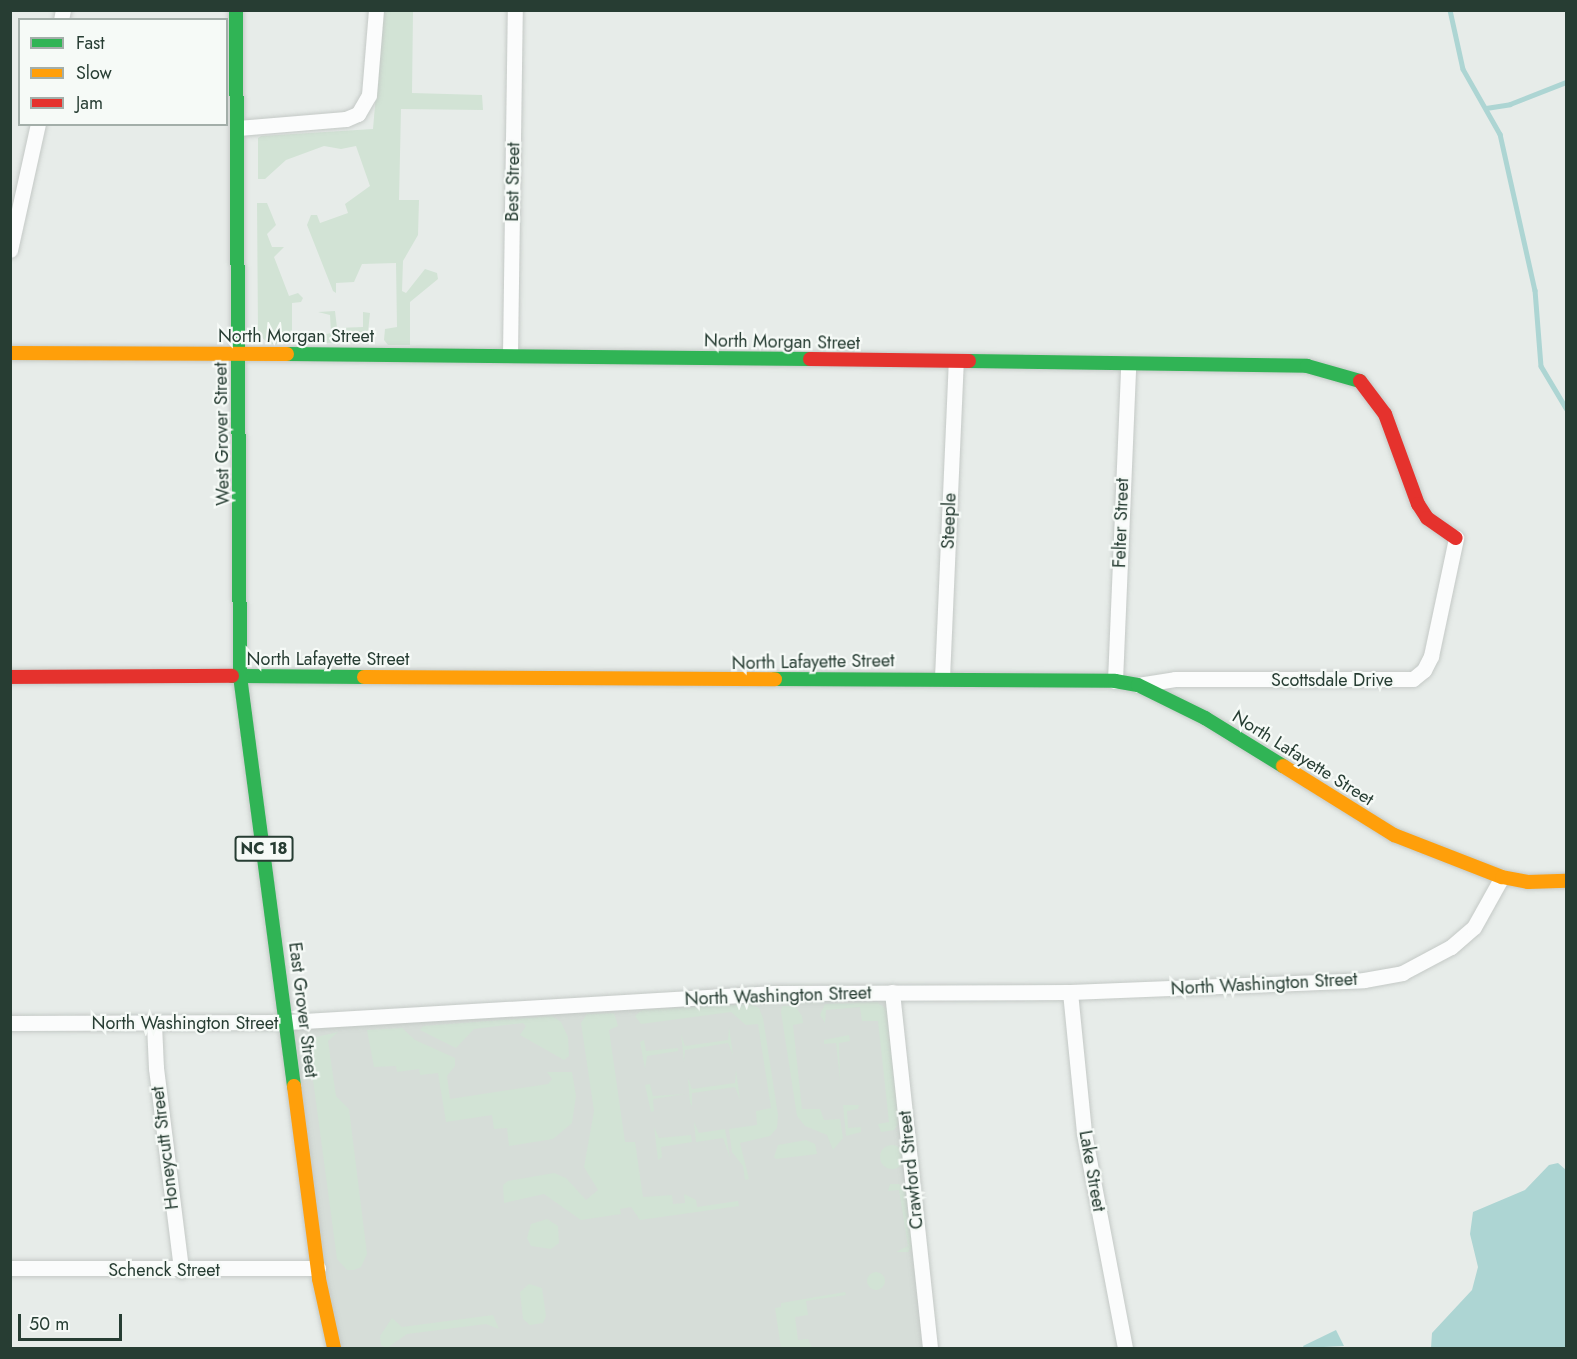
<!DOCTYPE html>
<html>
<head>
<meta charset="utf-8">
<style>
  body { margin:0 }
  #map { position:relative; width:1577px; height:1359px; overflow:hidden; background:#e7ece9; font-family:Jost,sans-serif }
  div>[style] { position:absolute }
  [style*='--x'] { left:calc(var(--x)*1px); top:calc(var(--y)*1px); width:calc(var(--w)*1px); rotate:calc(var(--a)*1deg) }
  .built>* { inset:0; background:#d6ddd8 }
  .green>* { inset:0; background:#d2e3d5 }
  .round { border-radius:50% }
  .water>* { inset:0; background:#add5d3 }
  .stream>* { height:4.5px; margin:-2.25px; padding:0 2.25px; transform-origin:2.25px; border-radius:2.25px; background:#add5d3 }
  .roads { filter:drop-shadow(0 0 2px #c4c9c6) drop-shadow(0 0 2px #c4c9c6) }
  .street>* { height:15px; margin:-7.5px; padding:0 7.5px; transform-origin:7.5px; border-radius:7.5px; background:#fbfcfc }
  .fast>* { height:14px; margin:-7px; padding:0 7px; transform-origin:7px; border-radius:7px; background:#30b455 }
  .slow>* { height:14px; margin:-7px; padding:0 7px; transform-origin:7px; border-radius:7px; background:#ff9f0a }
  .jam>* { height:14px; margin:-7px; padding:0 7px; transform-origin:7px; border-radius:7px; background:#e5322d }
  span { translate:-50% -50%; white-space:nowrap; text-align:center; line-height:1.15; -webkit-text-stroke:4.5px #f6faf7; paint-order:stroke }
  .shield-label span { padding:2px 4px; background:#f6faf7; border:2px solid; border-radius:4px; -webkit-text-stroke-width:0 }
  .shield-label { font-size:16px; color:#273d33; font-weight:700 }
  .street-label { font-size:18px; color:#273d33 }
  .frame { position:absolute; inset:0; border:12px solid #273d33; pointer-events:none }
  .legend { position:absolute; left:18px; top:18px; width:210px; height:108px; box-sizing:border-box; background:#f6faf7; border:2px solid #a3aea9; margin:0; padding:8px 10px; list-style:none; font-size:18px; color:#273d33 }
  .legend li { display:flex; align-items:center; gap:12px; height:30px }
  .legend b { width:30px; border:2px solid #a3aea9 }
  .scale { position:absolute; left:18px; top:1314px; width:104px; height:27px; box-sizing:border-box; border:3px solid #273d33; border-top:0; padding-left:8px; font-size:18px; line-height:21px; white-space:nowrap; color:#273d33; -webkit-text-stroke:4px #f6faf7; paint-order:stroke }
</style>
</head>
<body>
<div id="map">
  <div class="built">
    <i style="clip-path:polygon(892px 992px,930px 1348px,334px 1348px,287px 1022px)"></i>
  </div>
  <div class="green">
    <i style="clip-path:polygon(383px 11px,413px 11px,412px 93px,482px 95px,483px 110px,401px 109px,399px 200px,419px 200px,418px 235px,403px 261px,402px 291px,406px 293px,425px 269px,437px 273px,438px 279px,410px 302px,410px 345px,388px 345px,384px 340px,385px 329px,397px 327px,396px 263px,362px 264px,354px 282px,336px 283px,336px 293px,333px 291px,307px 225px,311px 215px,317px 215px,320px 223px,348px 213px,345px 204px,370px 186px,356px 146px,341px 149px,324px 146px,286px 160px,265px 179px,258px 179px,258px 138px,261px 136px,373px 129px)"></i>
    <i style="clip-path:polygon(257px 203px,267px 203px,276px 225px,267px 234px,272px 247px,284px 247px,274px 257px,289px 296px,298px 293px,303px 298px,301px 302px,292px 303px,292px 332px,304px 333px,305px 343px,268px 344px,258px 333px)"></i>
    <i style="clip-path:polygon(335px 311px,337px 328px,363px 327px,363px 312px,370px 313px,367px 342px,322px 343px,322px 335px,331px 333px,330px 315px,318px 312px)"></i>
    <i style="clip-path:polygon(877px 1002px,887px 1010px,899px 1123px,894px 1130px,881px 1132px,878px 1124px,889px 1122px,878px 1021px,862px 1021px,860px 1007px,826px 1010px,825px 1023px,820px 1015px,825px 1004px)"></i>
    <i style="clip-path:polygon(749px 1004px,759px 1008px,763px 1018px,778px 1115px,777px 1128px,770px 1136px,740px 1143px,749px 1179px,745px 1180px,743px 1166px,732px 1152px,729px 1129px,757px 1125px,756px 1111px,771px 1108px,758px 1024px,746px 1025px,731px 1012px,641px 1024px,635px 1016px,642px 1010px)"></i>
    <i style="clip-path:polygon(795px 1006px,802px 1016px,803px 1023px,793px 1025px,802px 1109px,820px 1109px,824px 1120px,840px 1119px,843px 1138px,833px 1150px,827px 1135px,805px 1126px,797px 1116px,781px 1012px,782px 1006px)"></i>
    <i style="clip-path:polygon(614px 1013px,618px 1026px,609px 1030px,625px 1142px,635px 1142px,643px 1197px,672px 1195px,673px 1204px,685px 1203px,684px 1194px,696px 1200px,697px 1207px,738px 1201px,739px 1206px,640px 1220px,631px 1207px,620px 1209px,621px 1214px,581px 1220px,544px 1194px,504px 1203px,503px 1185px,508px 1181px,554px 1173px,566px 1178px,586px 1200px,598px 1190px,584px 1167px,594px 1111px,581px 1023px,587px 1014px)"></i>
    <i style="clip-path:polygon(552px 1016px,561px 1022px,568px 1037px,569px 1056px,564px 1060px,520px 1035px,526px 1026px,523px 1023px,474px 1029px,456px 1048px,420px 1030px,423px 1026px)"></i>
    <i style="clip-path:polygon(729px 1027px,733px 1055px,728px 1043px,685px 1050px,684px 1062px,681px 1034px,685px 1046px,728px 1040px)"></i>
    <i style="clip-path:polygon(402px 1028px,415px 1040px,455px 1058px,455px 1066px,447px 1076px,450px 1099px,548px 1084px,552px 1079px,547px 1072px,572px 1072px,576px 1096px,572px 1123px,553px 1139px,509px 1146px,507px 1128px,494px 1129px,492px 1115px,446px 1122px,438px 1073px,420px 1075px,419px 1069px,397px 1072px,396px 1066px,374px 1067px,367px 1030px)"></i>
    <i style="clip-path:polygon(338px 1032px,328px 1041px,336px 1096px,349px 1109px,367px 1254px,361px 1267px,354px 1270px,347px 1270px,337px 1259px,309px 1050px,316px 1037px)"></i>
    <i style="clip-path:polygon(849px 1035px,850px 1041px,839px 1043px,840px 1080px,836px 1043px,824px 1044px,824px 1040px)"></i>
    <i style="clip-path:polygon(644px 1040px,646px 1051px,678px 1048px,678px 1051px,647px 1056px,645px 1069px,640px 1042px)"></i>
    <i style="clip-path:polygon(736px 1070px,740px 1100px,735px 1087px,692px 1093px,692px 1106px,690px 1103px,688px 1078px,692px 1089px,735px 1083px)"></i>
    <i style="clip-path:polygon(650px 1084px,653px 1096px,685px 1094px,653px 1099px,654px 1111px,651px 1112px,645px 1085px)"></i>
    <i style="clip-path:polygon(843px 1105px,859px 1105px,858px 1109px,847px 1111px,848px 1128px,861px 1127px,861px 1132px,846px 1136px)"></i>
    <i style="clip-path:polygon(694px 1122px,699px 1133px,725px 1129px,730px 1158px,723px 1138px,696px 1142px)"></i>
    <i style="clip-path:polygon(654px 1127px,659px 1138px,691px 1135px,692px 1142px,661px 1147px,662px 1157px,658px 1160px)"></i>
    <i style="clip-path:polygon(806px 1140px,815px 1144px,817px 1154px,776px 1159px,774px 1157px,778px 1145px)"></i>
    <i class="round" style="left:880px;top:1145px;width:24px;height:24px"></i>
    <i style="clip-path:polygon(890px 1184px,899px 1184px,907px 1192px,912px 1247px,908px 1252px,896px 1252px,908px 1246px,899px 1190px,888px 1191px)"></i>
    <i style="clip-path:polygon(547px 1219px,558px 1226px,559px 1243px,551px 1249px,531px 1246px,527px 1238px,531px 1224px)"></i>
    <i class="round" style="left:867px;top:1272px;width:18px;height:18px"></i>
    <i style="clip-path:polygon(529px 1284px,542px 1288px,546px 1316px,543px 1323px,530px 1325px,523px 1319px,520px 1292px)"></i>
    <i style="clip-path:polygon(845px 1292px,846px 1295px,806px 1301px,808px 1315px,795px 1317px,798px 1340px,808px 1339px,812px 1348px,781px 1348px,775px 1308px,781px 1307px,781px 1303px)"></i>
    <i style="clip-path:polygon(493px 1315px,499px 1329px,486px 1324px,407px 1334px,387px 1348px,381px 1345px,380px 1336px,392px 1318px,402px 1327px)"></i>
  </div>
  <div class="water">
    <i style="clip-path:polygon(1558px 1163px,1566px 1170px,1566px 1348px,1431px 1348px,1432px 1333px,1472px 1290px,1478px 1267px,1470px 1234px,1473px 1212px,1525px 1190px,1549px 1165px)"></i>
    <i style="clip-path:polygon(1336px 1330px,1344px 1346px,1304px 1348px,1303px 1346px)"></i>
  </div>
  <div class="stream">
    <i style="--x:1450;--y:10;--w:60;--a:77.6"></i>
    <i style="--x:1463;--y:69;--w:75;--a:60.4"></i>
    <i style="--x:1500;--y:134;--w:160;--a:77.4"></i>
    <i style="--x:1535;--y:290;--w:76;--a:85.5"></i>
    <i style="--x:1541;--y:366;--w:49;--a:59.2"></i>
    <i style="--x:1486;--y:108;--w:24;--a:-9"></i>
    <i style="--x:1510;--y:104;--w:60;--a:-21.4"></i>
  </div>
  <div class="roads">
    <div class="street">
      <i style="--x:61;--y:20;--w:10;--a:-79"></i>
      <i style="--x:238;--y:128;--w:108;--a:-4.8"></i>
      <i style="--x:346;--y:119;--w:13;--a:-23"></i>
      <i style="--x:358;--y:114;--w:22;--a:-60"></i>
      <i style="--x:369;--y:95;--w:85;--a:-85.3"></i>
      <i style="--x:10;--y:250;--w:129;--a:-77.5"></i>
      <i style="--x:510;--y:354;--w:344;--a:-89.2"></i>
      <i style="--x:942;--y:678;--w:315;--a:-87.5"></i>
      <i style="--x:1115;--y:681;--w:315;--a:-87.6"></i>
      <i style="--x:1138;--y:685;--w:37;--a:-9"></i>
      <i style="--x:1175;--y:679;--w:238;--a:0"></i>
      <i style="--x:1413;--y:679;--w:14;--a:-39"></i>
      <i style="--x:1424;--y:670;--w:16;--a:-63"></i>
      <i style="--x:1431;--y:656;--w:121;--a:-78"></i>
      <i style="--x:892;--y:992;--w:358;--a:83.9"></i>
      <i style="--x:1070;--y:992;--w:142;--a:84.3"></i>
      <i style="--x:1084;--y:1133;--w:219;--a:79.2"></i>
      <i style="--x:10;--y:1023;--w:277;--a:-0.2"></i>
      <i style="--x:287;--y:1022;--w:488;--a:-3.4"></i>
      <i style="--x:774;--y:993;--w:296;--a:-0.2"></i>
      <i style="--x:1070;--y:992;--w:294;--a:-2.3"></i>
      <i style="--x:1364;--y:980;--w:39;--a:-10"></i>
      <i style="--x:1402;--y:973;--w:55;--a:-28"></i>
      <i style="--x:1451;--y:947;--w:30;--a:-41"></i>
      <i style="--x:1474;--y:927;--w:57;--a:-60.8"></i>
      <i style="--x:154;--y:1024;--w:44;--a:87.4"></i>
      <i style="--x:156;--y:1068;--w:204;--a:82.9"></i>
      <i style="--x:10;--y:1268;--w:308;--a:0"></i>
    </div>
    <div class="fast">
      <i style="--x:236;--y:10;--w:666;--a:89.66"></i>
      <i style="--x:240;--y:676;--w:124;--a:0.5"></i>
      <i style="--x:287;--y:354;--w:523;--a:0.55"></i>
      <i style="--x:969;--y:361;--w:338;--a:0.8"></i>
      <i style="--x:1307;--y:366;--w:55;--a:15.8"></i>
      <i style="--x:232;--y:676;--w:8;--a:0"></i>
      <i style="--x:240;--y:676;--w:414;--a:82.5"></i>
      <i style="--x:775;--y:679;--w:340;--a:0.3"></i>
      <i style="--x:1115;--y:681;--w:23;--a:10"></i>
      <i style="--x:1138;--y:685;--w:75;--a:26.2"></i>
      <i style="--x:1205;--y:718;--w:92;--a:31.6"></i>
    </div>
    <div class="slow">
      <i style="--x:10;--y:353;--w:277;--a:0.2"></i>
      <i style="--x:364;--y:677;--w:411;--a:0.3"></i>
      <i style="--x:1283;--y:766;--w:131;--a:31.9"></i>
      <i style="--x:1394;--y:835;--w:116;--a:21.3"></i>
      <i style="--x:1502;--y:877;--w:26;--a:11"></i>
      <i style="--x:1528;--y:882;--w:38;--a:-2"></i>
      <i style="--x:294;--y:1086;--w:195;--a:82.6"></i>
      <i style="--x:319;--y:1279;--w:71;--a:77.7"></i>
    </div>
    <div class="jam">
      <i style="--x:810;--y:359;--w:159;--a:0.7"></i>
      <i style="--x:1360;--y:381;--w:41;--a:52.9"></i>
      <i style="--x:1385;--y:414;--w:96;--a:69.9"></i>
      <i style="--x:1418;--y:504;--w:17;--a:57"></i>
      <i style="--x:1427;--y:518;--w:35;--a:35"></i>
      <i style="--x:10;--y:677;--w:222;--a:-0.3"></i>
    </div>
  </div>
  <div class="shield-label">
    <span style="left:264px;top:849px">NC 18</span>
  </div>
  <div class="street-label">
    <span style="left:513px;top:182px;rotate:-89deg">Best Street</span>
    <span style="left:296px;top:336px">North Morgan Street</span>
    <span style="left:782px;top:342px;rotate:1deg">North Morgan Street</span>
    <span style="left:222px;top:434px;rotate:-91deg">West Grover Street</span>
    <span style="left:949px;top:521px;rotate:-88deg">Steeple</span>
    <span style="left:1121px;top:523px;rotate:-88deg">Felter Street</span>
    <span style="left:328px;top:659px">North Lafayette Street</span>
    <span style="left:813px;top:662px;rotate:-1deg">North Lafayette Street</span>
    <span style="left:1332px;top:680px">Scottsdale Drive</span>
    <span style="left:1303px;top:758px;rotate:32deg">North Lafayette Street</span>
    <span style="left:1264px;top:984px;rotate:-3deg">North Washington Street</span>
    <span style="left:778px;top:996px;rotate:-2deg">North Washington Street</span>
    <span style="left:303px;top:1010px;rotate:83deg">East Grover Street</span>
    <span style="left:185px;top:1023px">North Washington Street</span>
    <span style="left:165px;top:1148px;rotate:-97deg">Honeycutt Street</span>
    <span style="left:911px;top:1170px;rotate:-96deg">Crawford Street</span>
    <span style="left:1092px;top:1171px;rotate:80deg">Lake Street</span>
    <span style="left:164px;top:1270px">Schenck Street</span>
  </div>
  <div class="frame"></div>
  <ul class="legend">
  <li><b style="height:8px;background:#30b455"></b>Fast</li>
  <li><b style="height:8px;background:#ff9f0a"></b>Slow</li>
  <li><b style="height:8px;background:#e5322d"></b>Jam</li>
  </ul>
  <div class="scale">50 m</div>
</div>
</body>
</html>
